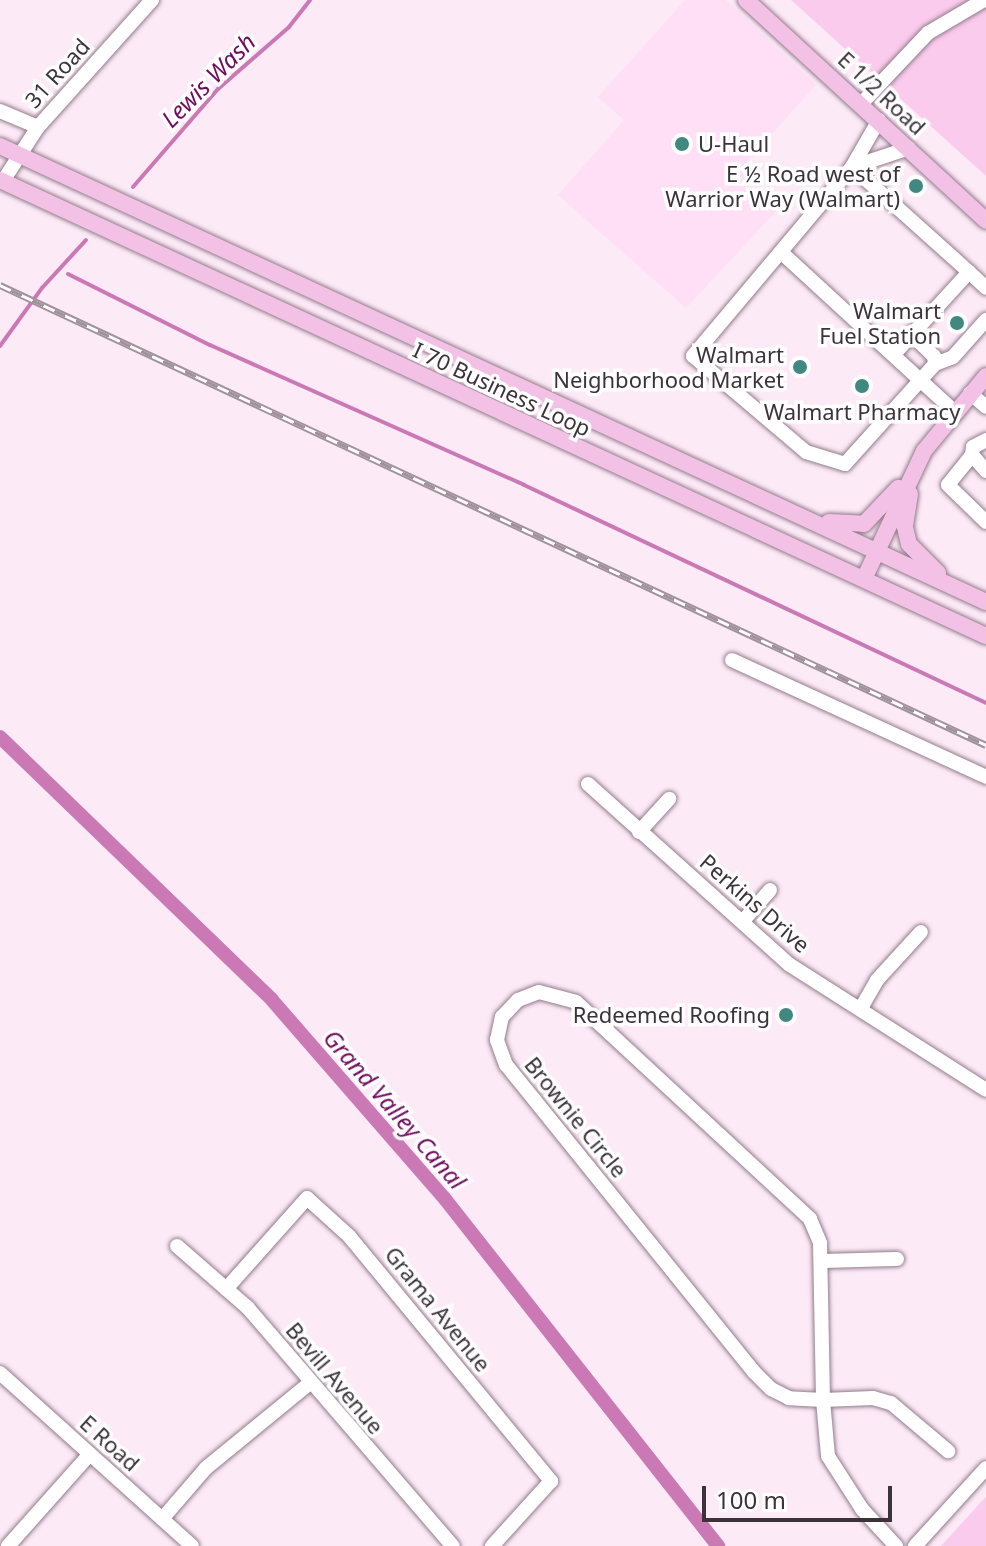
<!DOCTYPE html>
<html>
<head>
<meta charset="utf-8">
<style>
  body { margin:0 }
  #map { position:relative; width:986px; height:1546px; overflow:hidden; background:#fdeaf7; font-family:"Noto Sans",sans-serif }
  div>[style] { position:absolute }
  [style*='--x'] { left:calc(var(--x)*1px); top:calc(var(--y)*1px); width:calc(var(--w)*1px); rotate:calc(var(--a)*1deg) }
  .built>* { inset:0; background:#fedff5 }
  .green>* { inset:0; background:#fbcbed }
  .stream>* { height:4px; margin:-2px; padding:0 2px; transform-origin:2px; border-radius:2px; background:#ca79b5 }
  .canal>* { height:14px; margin:-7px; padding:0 7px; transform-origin:7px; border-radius:7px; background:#ca79b5 }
  .roads { filter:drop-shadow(0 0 2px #927c8b) drop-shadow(0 0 2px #927c8b) }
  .minor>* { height:14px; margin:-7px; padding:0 7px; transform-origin:7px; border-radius:7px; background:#fff }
  .major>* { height:16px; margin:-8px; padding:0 8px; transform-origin:8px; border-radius:8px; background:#f4c1e6 }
  .rail>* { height:7px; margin-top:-3.5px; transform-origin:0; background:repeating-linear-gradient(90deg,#fefefe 0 12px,#a0929c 0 24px); box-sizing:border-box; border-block:2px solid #a0929c }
  .dots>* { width:22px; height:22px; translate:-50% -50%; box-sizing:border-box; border:4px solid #fefefe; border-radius:50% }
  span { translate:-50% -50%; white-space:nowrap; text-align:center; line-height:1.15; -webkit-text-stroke:7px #fefefe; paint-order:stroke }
  .street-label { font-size:22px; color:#3c333a }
  .poi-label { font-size:22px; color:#3c333a }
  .left { translate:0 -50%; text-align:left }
  .right { translate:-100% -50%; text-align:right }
  .water-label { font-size:24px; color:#6f0b5e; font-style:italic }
  .scale { position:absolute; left:702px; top:1486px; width:190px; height:36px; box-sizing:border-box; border:4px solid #3c333a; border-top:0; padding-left:10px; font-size:24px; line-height:28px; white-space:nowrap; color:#3c333a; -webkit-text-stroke:6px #fefefe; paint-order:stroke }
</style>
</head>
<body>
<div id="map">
  <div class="built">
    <i style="clip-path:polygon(685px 0,726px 0,816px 85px,740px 169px,781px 206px,686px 308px,558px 195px,624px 120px,598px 97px)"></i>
  </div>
  <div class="green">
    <i style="clip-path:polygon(791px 0,986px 0,986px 176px)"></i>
    <i style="clip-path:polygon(986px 1497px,986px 1546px,941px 1546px,981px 1502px)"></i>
  </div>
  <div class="stream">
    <i style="--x:133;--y:187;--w:130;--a:-49.1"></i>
    <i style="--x:218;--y:89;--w:94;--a:-41.1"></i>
    <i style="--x:289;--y:27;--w:34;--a:-52"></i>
    <i style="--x:68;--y:274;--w:159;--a:26.6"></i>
    <i style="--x:210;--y:345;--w:344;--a:24"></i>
    <i style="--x:524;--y:485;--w:511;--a:25.26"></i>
    <i style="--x:0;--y:346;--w:72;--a:-54.1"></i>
    <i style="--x:42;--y:288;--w:65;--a:-47.5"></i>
  </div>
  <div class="canal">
    <i style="--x:0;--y:737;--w:378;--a:44"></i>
    <i style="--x:272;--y:1000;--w:264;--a:49"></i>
    <i style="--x:445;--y:1199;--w:442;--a:51.8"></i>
  </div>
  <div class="roads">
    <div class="minor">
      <i style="--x:861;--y:104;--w:98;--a:-46.7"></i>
      <i style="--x:928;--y:33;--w:65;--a:-30.5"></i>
      <i style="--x:0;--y:111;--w:41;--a:22.8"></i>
      <i style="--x:879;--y:120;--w:54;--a:119.9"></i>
      <i style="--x:852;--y:167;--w:247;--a:130.1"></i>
      <i style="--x:693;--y:356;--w:148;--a:40.3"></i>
      <i style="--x:806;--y:452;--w:41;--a:17.1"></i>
      <i style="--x:845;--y:464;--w:135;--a:-48"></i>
      <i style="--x:935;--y:364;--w:19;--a:-21"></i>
      <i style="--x:953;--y:357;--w:50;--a:-48.3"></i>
      <i style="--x:852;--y:167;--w:157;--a:41.9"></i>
      <i style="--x:969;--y:272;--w:110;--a:132.4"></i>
      <i style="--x:852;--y:167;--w:60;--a:-18.4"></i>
      <i style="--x:3;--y:181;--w:64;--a:-57.1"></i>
      <i style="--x:38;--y:127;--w:171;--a:-48.1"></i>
      <i style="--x:782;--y:253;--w:234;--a:42.6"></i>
      <i style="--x:969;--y:272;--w:23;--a:43"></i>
      <i style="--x:911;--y:334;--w:32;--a:44"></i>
      <i style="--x:934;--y:356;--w:8;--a:83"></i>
      <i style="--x:970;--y:393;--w:21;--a:41"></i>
      <i style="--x:972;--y:455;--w:38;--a:129"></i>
      <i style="--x:948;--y:485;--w:53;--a:44.2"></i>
      <i style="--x:986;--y:471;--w:21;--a:-131"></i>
      <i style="--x:972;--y:455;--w:8;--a:-83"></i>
      <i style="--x:973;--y:447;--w:15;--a:-28"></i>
      <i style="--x:732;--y:660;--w:280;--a:24.7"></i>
      <i style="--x:588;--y:784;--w:271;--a:41.9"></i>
      <i style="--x:790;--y:965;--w:232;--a:32.5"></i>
      <i style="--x:639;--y:832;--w:45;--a:-47.7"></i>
      <i style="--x:743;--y:921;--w:41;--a:-48.9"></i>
      <i style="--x:539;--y:992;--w:38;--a:15"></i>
      <i style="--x:576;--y:1002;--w:319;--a:42.8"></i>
      <i style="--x:810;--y:1219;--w:26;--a:67"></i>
      <i style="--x:820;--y:1243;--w:157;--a:88.9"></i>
      <i style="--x:823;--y:1400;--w:34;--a:-177"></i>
      <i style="--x:789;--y:1398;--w:20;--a:-153"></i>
      <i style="--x:771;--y:1389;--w:24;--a:-135"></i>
      <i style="--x:754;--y:1372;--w:395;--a:-128.9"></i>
      <i style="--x:506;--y:1065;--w:27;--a:-110"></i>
      <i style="--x:497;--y:1040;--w:24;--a:-78"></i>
      <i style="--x:502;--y:1017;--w:23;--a:-47"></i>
      <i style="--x:518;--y:1000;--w:22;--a:-21"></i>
      <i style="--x:861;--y:1008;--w:32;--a:-60"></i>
      <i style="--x:877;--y:980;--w:65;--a:-47.5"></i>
      <i style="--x:177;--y:1246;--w:94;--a:41.1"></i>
      <i style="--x:248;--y:1308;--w:314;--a:49.3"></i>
      <i style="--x:821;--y:1261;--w:76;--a:-1.5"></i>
      <i style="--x:226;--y:1289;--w:122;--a:-48.3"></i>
      <i style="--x:307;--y:1198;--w:57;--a:42.1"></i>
      <i style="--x:349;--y:1236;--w:318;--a:50.5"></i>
      <i style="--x:551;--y:1481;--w:88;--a:132.2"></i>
      <i style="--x:0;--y:1373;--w:258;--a:42"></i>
      <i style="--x:162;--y:1519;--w:67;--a:-49.2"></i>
      <i style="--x:206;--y:1468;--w:134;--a:-39.3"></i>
      <i style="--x:8;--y:1546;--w:123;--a:-48.3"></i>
      <i style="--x:896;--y:1546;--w:50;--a:-132.6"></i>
      <i style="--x:862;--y:1509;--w:63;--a:-122.7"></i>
      <i style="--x:828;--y:1456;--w:56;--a:-95.1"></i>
      <i style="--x:823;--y:1400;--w:50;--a:-2.3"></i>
      <i style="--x:873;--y:1398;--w:19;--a:16"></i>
      <i style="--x:891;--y:1403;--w:75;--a:40.1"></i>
      <i style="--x:915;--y:1546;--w:105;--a:-47.7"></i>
    </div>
    <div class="major">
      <i style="--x:746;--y:0;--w:326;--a:42.6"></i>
      <i style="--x:0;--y:146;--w:1086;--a:24.82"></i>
      <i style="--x:0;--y:180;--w:1086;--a:24.82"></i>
      <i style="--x:910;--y:494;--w:33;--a:99"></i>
      <i style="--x:905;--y:527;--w:17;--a:77"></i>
      <i style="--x:909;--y:544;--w:41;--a:45"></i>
      <i style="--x:829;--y:522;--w:35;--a:3"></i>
      <i style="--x:864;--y:524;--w:50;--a:-46.6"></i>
      <i style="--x:864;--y:579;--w:141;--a:-64.9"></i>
      <i style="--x:924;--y:451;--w:97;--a:-50.4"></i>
    </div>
  </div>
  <div class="rail">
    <i style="--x:0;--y:285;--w:1088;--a:25.01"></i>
  </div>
  <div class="dots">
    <i style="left:682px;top:144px;background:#418881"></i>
    <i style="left:916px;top:186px;background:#418881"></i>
    <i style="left:957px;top:323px;background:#418881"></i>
    <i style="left:800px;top:367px;background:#418881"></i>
    <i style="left:862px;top:386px;background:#418881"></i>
    <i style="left:786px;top:1015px;background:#418881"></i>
  </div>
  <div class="street-label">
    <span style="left:57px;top:73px;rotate:-48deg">31 Road</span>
    <span style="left:882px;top:93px;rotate:43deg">E 1/2 Road</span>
    <span style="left:502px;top:389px;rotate:25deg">I 70 Business Loop</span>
    <span style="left:755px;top:903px;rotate:41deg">Perkins Drive</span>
    <span style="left:576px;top:1117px;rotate:51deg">Brownie Circle</span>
    <span style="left:438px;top:1309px;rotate:51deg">Grama Avenue</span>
    <span style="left:335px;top:1378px;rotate:50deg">Bevill Avenue</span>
    <span style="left:110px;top:1443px;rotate:42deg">E Road</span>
  </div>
  <div class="poi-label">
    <span class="left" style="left:698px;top:144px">U-Haul</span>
    <span class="right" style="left:900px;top:186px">E ½ Road west of<br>Warrior Way (Walmart)</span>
    <span class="right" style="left:941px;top:323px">Walmart<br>Fuel Station</span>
    <span class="right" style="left:784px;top:367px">Walmart<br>Neighborhood Market</span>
    <span style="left:862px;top:412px">Walmart Pharmacy</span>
    <span class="right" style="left:770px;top:1015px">Redeemed Roofing</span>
  </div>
  <div class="water-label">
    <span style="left:208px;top:80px;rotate:-45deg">Lewis Wash</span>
    <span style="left:395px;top:1109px;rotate:49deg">Grand Valley Canal</span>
  </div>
  <div class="scale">100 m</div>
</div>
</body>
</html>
